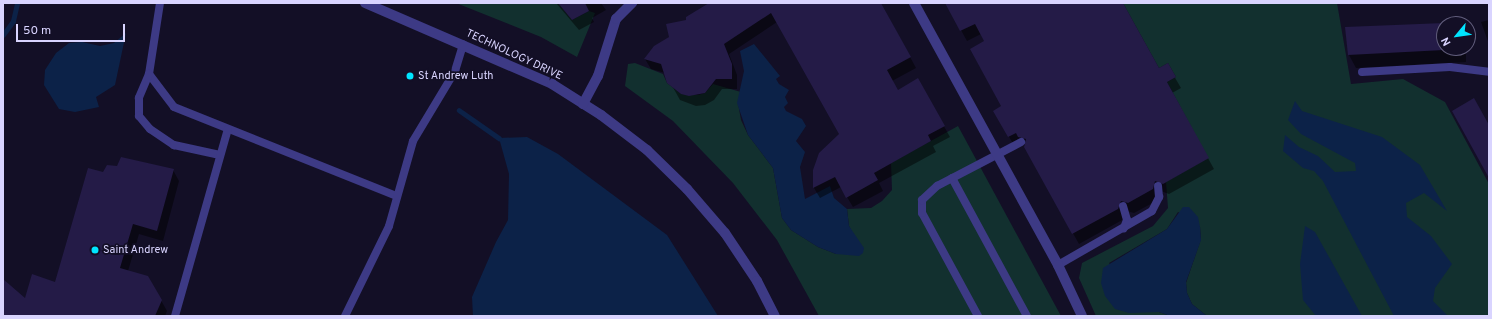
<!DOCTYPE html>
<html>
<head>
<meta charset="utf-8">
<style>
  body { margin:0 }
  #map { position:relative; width:1492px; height:319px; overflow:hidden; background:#130f26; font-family:Overpass,sans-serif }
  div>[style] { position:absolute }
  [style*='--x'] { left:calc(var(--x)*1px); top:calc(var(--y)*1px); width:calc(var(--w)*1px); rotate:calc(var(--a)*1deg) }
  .green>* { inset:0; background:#12302f }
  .water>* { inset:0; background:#0c2248 }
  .shadow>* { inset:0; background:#0007 }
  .stream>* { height:4.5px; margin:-2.25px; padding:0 2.25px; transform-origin:2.25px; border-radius:2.25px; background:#0c2248 }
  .building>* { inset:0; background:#241b47 }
  .service>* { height:8px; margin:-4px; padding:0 4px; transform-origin:4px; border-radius:4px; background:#3d3a85 }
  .tertiary>* { height:10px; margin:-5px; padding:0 5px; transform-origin:5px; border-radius:5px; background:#3d3a85 }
  .dots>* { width:11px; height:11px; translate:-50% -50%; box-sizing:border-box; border:2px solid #130f26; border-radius:50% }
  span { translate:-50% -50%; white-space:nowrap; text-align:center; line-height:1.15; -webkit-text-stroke:3.5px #130f26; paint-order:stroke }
  .street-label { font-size:11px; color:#d9d4ff }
  .poi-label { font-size:11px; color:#d9d4ff }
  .left { translate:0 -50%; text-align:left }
  .frame { position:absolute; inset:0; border:4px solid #d9d4ff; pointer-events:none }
  .north { position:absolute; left:1436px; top:16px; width:40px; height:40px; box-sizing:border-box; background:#130f26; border:1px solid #625e7d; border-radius:50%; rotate:241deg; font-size:11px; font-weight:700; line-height:16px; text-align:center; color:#d9d4ff }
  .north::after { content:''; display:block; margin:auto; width:14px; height:18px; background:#00e5ff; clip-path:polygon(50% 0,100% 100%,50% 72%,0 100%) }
  .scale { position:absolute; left:16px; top:24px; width:109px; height:18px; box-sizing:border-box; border:2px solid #d9d4ff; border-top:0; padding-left:5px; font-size:12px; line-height:14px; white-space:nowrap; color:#d9d4ff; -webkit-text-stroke:3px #130f26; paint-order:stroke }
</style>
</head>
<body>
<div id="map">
  <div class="green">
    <i style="clip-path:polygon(456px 3px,558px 3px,572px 20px,589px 11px,595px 13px,577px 57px,541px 37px)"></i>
    <i style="clip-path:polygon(1123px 3px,1337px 3px,1351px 84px,1403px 79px,1445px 102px,1489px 184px,1489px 316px,1207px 316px,1192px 304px,1187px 293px,1186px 283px,1201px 239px,1200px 227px,1178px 212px,1167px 229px,1109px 263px,1151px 312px,1159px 312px,1170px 316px,1096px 316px,1079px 278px,1082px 263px,1153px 226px,1168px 208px,1166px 182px,1208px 158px,1167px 82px,1176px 77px,1168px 63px,1159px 68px)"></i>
    <i style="clip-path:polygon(635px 63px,663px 74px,667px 83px,681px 94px,698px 95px,705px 93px,713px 84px,741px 92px,738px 103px,741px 120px,748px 135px,773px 168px,782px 218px,791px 230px,818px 247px,836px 254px,853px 234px,849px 226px,847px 209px,871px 208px,882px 201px,892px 190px,891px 163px,958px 126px,1061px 316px,819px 316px,777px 240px,733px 183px,673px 121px,625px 86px,628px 64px)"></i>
  </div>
  <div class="water">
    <i style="clip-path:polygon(126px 33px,115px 85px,96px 97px,99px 107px,75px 112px,59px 109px,44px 85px,45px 70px,56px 53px,69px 43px,82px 42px,100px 46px,114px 43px)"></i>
    <i style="clip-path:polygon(754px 44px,780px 76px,776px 79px,779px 84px,789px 90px,785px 97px,788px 103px,784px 107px,786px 111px,802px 119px,806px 126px,796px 141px,805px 152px,800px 167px,805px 199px,830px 186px,834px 198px,847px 209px,849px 226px,864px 248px,863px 253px,859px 256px,836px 254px,818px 247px,791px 230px,782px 218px,773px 168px,748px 135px,737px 103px,744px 71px,740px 51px)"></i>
    <i style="clip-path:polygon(1295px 101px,1302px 111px,1382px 137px,1420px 165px,1447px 211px,1424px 193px,1406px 203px,1407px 217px,1431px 236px,1452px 264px,1435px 288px,1433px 301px,1448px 316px,1394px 316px,1323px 181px,1314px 171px,1303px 168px,1283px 151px,1285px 135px,1299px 147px,1318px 156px,1335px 172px,1356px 171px,1355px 163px,1301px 134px,1288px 120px)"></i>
    <i style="clip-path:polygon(527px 137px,558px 154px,667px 235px,718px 316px,473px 316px,472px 297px,496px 242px,508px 220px,509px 174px,499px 138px)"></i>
    <i style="clip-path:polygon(1183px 207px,1189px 207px,1198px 217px,1200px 227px,1201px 240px,1186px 282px,1187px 293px,1192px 304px,1207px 316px,1170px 316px,1159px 312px,1129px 313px,1115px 309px,1105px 296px,1101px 283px,1103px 268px,1167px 229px)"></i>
    <i style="clip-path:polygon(1305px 226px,1315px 232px,1362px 316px,1316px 316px,1303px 300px,1300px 264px)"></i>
  </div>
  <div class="shadow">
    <i style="clip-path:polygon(556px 3px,601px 3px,606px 10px,592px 18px,594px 22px,579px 30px)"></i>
    <i style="clip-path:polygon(711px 3px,881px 3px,916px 68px,892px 81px,898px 91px,918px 80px,950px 137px,933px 146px,936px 152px,879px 183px,883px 191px,853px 207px,841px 187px,820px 198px,814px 188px,814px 170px,840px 134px,777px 22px,729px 54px,737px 75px,737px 89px,722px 89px,714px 100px,705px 105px,696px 106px,680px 100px,665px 73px,651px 69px,645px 59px,687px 21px)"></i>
    <i style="clip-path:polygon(946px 3px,1122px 3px,1159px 69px,1167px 64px,1181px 88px,1172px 93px,1214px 169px,1169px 194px,1161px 191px,1158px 200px,1134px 213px,1127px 211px,1124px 219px,1079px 244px,1022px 142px,1015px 147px,994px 111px,1003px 106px,985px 41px,981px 34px,967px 41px)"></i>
    <i style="clip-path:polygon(1489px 20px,1489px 44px,1481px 22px)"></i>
    <i style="clip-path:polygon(1458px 23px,1444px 24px,1444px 48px,1466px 48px,1466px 62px,1356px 68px,1349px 55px,1346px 28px)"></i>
    <i style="clip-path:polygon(173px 170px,179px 181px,163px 241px,139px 234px,128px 271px,148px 277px,167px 311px,165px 316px,3px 316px,3px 283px,25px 300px,55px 284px,104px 174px)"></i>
  </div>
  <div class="stream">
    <i style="--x:3;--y:35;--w:17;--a:-54"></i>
    <i style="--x:13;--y:21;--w:18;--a:-77"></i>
    <i style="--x:459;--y:110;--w:49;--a:35"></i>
  </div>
  <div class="building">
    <i style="clip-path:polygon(558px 3px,585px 3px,589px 11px,572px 20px)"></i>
    <i style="clip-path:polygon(709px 3px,881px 3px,911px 57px,887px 70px,898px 90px,918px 78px,945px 126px,928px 135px,931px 141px,874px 173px,878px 180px,846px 198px,835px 177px,813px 188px,813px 170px,819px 153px,839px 134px,771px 13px,724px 44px,732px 64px,732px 79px,716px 79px,705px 93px,689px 96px,681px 94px,667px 83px,661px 64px,644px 59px,654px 46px,669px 37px,666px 24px,686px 20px,686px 17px)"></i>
    <i style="clip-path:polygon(945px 3px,1123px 3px,1159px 68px,1168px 63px,1176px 77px,1167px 82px,1209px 158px,1163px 184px,1155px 181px,1153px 189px,1128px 203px,1121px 201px,1118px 209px,1072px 234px,1024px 147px,1026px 139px,1018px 137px,1016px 133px,1008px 137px,993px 111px,1001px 106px,970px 49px,984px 41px,975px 24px,960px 31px)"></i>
    <i style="clip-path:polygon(1444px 23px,1444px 50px,1348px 55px,1345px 27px)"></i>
    <i style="clip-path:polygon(1474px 98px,1489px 125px,1489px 178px,1452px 111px)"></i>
    <i style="clip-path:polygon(121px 157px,174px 169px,157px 231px,133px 224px,120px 268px,148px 276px,162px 300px,155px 316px,3px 316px,3px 279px,25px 298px,32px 274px,55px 282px,88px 168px,103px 172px,107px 165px,117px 166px)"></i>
  </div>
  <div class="service">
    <i style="--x:160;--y:3;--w:72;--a:98.8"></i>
    <i style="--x:149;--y:74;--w:41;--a:52.9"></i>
    <i style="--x:174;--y:107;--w:240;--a:21.8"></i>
    <i style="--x:1362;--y:72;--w:88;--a:-3.3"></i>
    <i style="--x:1450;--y:67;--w:39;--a:7"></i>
    <i style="--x:149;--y:74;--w:26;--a:113"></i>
    <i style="--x:139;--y:98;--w:18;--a:90"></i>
    <i style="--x:139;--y:116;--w:17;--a:50"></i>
    <i style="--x:150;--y:129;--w:29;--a:34"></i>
    <i style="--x:174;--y:145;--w:47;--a:12.3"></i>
    <i style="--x:952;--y:178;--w:157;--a:61.5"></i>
    <i style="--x:1123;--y:206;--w:15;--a:74"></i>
    <i style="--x:1127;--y:220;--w:9;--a:111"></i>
    <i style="--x:1058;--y:265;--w:108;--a:-29.9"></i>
    <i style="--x:1152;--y:211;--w:16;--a:-63"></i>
    <i style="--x:1159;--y:197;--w:11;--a:-95"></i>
    <i style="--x:175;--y:316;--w:194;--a:-74.2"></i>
    <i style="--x:345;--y:316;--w:100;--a:-63.9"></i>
    <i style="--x:389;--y:226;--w:88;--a:-74.2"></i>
    <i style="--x:413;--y:141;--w:82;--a:-59"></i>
    <i style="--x:455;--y:71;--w:28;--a:-73"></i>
    <i style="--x:978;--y:316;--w:117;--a:-118.5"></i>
    <i style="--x:922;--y:213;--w:13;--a:-90"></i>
    <i style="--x:922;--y:200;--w:21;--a:-43"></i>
    <i style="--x:937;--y:186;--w:95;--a:-27.6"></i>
  </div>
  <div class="tertiary">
    <i style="--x:365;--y:3;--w:204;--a:23.4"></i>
    <i style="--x:552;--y:84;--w:58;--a:32.3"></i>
    <i style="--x:601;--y:115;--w:58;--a:37.3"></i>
    <i style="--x:647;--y:150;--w:56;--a:44.3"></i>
    <i style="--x:687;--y:189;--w:58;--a:49.2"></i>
    <i style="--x:725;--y:233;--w:58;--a:56.3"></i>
    <i style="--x:757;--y:281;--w:39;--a:63"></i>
    <i style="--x:914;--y:3;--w:299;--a:61.2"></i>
    <i style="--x:1058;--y:265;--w:56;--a:64.8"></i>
    <i style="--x:583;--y:104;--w:32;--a:-62"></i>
    <i style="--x:598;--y:76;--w:60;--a:-72.5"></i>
    <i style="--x:616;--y:19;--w:23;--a:-45"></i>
  </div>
  <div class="dots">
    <i style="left:410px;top:76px;background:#00e5ff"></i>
    <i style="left:95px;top:250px;background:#00e5ff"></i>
  </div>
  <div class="street-label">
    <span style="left:514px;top:55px;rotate:25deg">TECHNOLOGY DRIVE</span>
  </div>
  <div class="poi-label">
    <span class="left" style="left:418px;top:76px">St Andrew Luth</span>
    <span class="left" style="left:103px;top:250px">Saint Andrew</span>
  </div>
  <div class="frame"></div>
  <div class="north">N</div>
  <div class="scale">50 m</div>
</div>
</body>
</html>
